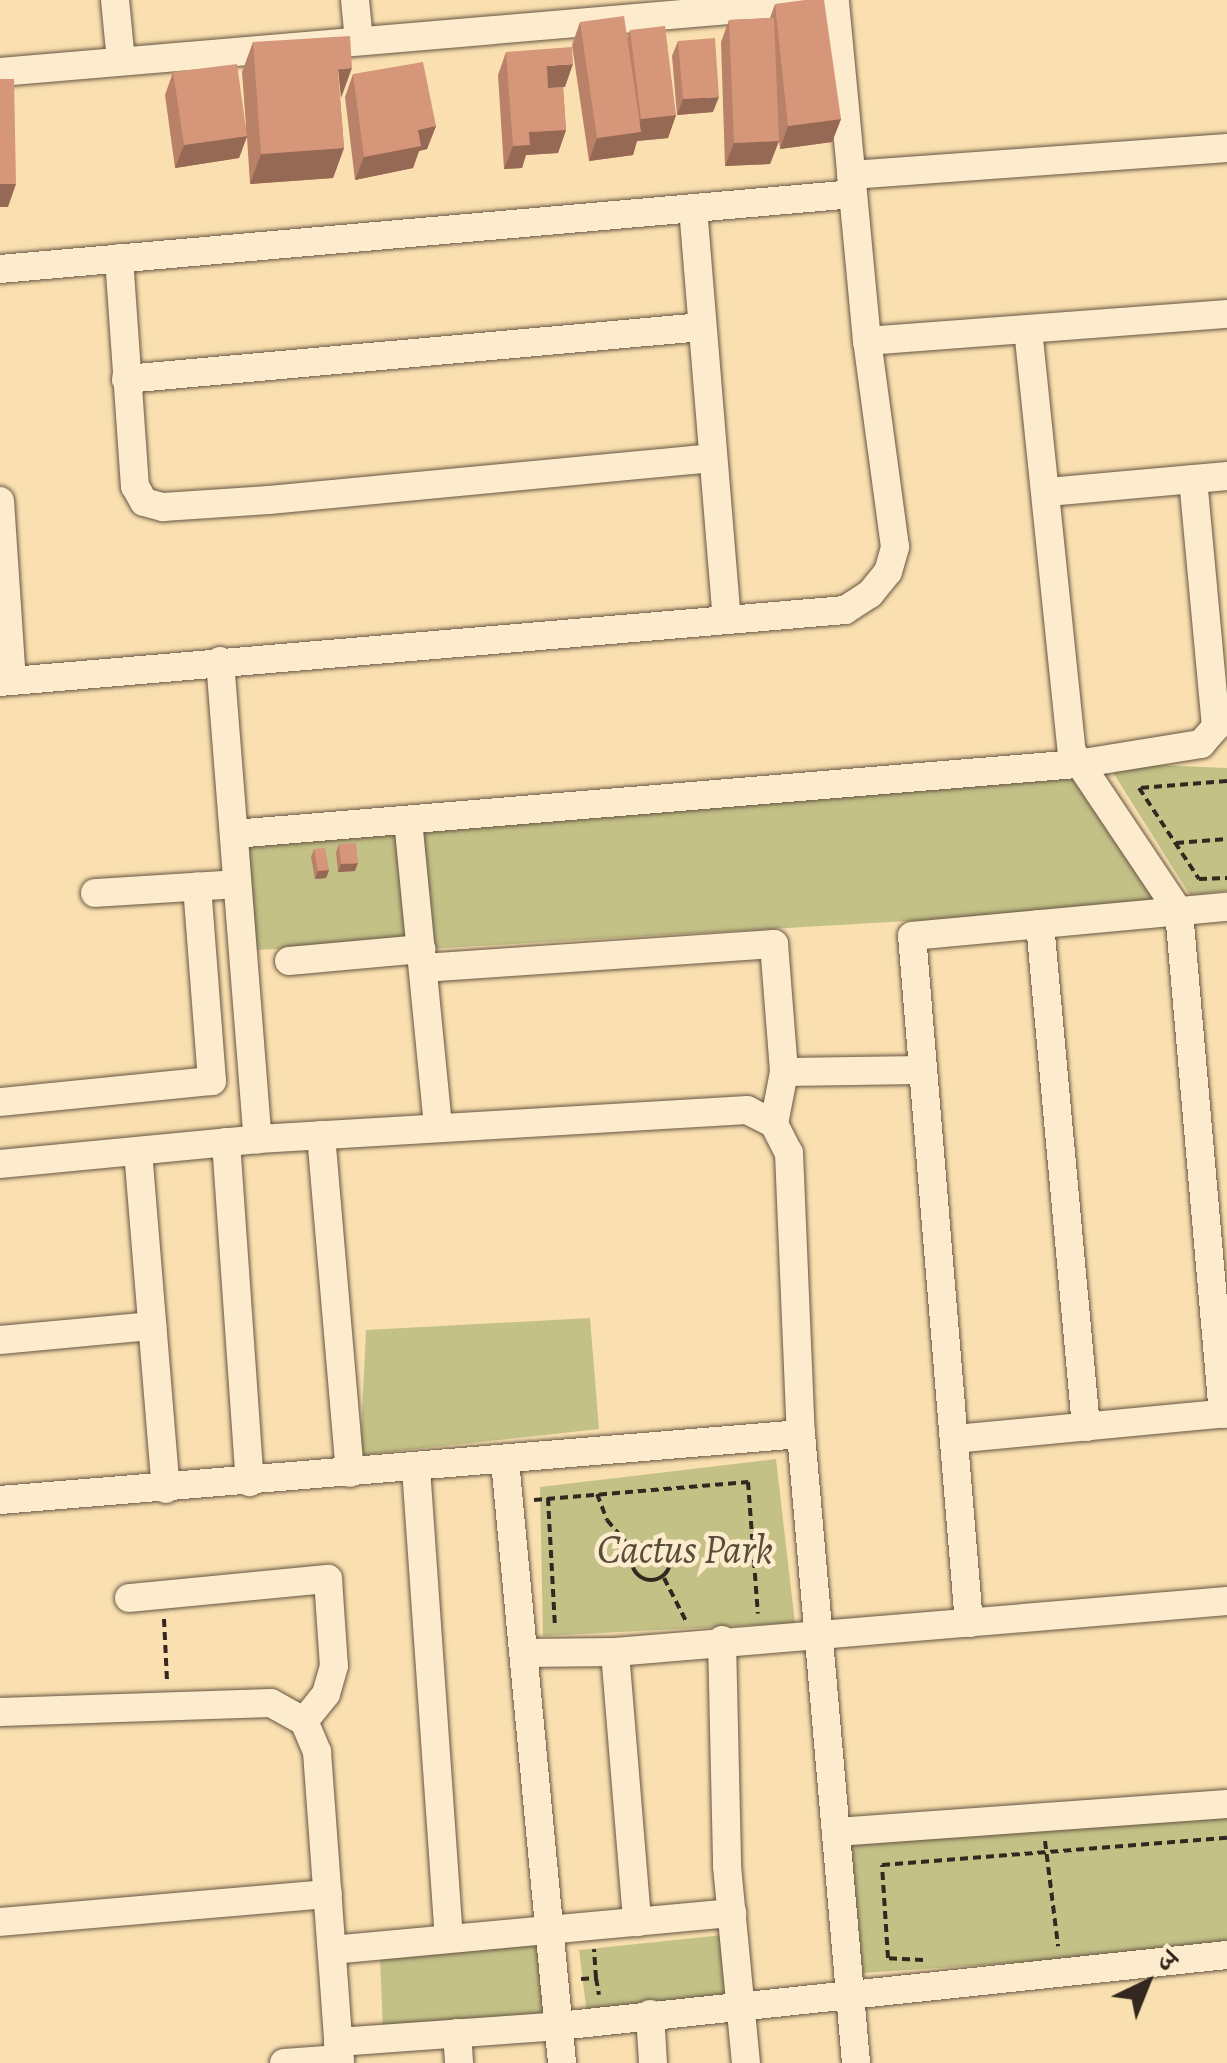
<!DOCTYPE html>
<html>
<head>
<meta charset="utf-8">
<style>
  body { margin:0 }
  #map { position:relative; width:1227px; height:2063px; overflow:hidden; background:#fae0b0; font-family:Alegreya,"Noto Serif Devanagari",serif }
  div>[style] { position:absolute }
  [style*='--x'] { left:calc(var(--x)*1px); top:calc(var(--y)*1px); width:calc(var(--w)*1px); rotate:calc(var(--a)*1deg) }
  .green>* { inset:0; background:#c4c187 }
  .path>* { height:4px; margin-top:-2px; transform-origin:0; background:repeating-linear-gradient(90deg,#33271f 0 8px,transparent 0 13px) }
  .path>.ring { margin:-2px; padding:0; box-sizing:content-box; background:none; border:4px solid #33271f; border-radius:50% }
  .roads { filter:drop-shadow(0 0 2px #655543) drop-shadow(0 0 2px #655543) }
  .minor>* { height:28px; margin:-14px; padding:0 14px; transform-origin:14px; border-radius:14px; background:#fcebcc }
  .wall>* { inset:0; background:#b88168 }
  .shaded-wall>* { inset:0; background:#966955 }
  .building>* { inset:0; background:#d69679 }
  span { translate:-50% -50%; white-space:nowrap; text-align:center; line-height:1.15; -webkit-text-stroke:9px #fcebcc; paint-order:stroke }
  .park-label { font-size:40px; color:#574e39; font-style:italic }
  .north { position:absolute; left:1097px; top:1933px; width:100px; height:100px; -webkit-text-stroke:8px #fcebcc; paint-order:stroke; rotate:43deg; font-size:28px; font-weight:700; line-height:40px; text-align:center; color:#33271f }
  .north::after { content:''; display:block; margin:auto; width:35px; height:45px; background:#33271f; clip-path:polygon(50% 0,100% 100%,50% 72%,0 100%) }
</style>
</head>
<body>
<div id="map">
  <div class="green">
    <i style="clip-path:polygon(1107px 763px,1227px 768px,1227px 891px,1190px 895px)"></i>
    <i style="clip-path:polygon(1073px 774px,1161px 906px,428px 949px,413px 943px,252px 950px,248px 844px)"></i>
    <i style="clip-path:polygon(590px 1318px,599px 1429px,360px 1455px,366px 1330px)"></i>
    <i style="clip-path:polygon(776px 1459px,795px 1623px,543px 1636px,540px 1487px)"></i>
    <i style="clip-path:polygon(1227px 1814px,1227px 1949px,848px 1974px,837px 1847px)"></i>
    <i style="clip-path:polygon(723px 1935px,734px 2001px,587px 2014px,579px 1950px)"></i>
    <i style="clip-path:polygon(547px 1940px,555px 2020px,383px 2032px,380px 1958px)"></i>
  </div>
  <div class="path">
    <i style="--x:1227;--y:781;--w:88;--a:175.5"></i>
    <i style="--x:1139;--y:788;--w:109;--a:56.6"></i>
    <i style="--x:1199;--y:879;--w:28;--a:-2"></i>
    <i style="--x:1176;--y:843;--w:51;--a:-4.5"></i>
    <i style="--x:597;--y:1494;--w:28;--a:69"></i>
    <i style="--x:607;--y:1520;--w:42;--a:49.8"></i>
    <i style="--x:548;--y:1498;--w:130;--a:86.9"></i>
    <i style="--x:534;--y:1500;--w:215;--a:-4.8"></i>
    <i style="--x:748;--y:1482;--w:132;--a:85.7"></i>
    <i class="ring" style="left:632px;top:1542px;width:34px;height:34px"></i>
    <i style="--x:664;--y:1578;--w:51;--a:62.9"></i>
    <i style="--x:164;--y:1619;--w:61;--a:87.2"></i>
    <i style="--x:1045;--y:1841;--w:106;--a:82.9"></i>
    <i style="--x:923;--y:1960;--w:35;--a:-177"></i>
    <i style="--x:888;--y:1958;--w:93;--a:-93.7"></i>
    <i style="--x:882;--y:1865;--w:346;--a:-4.5"></i>
    <i style="--x:596;--y:1978;--w:17;--a:80"></i>
    <i style="--x:581;--y:1979;--w:15;--a:-4"></i>
    <i style="--x:596;--y:1978;--w:29;--a:-94"></i>
  </div>
  <div class="roads">
    <div class="minor">
      <i style="--x:115;--y:0;--w:61;--a:84.4"></i>
      <i style="--x:355;--y:0;--w:41;--a:84.4"></i>
      <i style="--x:0;--y:72;--w:814;--a:-4.86"></i>
      <i style="--x:851;--y:175;--w:377;--a:-4.1"></i>
      <i style="--x:693;--y:208;--w:413;--a:85.3"></i>
      <i style="--x:119;--y:258;--w:229;--a:86"></i>
      <i style="--x:135;--y:486;--w:18;--a:61"></i>
      <i style="--x:144;--y:502;--w:20;--a:15"></i>
      <i style="--x:163;--y:507;--w:106;--a:-3.8"></i>
      <i style="--x:269;--y:500;--w:446;--a:-5.4"></i>
      <i style="--x:0;--y:269;--w:856;--a:-5.02"></i>
      <i style="--x:1028;--y:329;--w:425;--a:84.1"></i>
      <i style="--x:1072;--y:752;--w:192;--a:56.2"></i>
      <i style="--x:1179;--y:912;--w:504;--a:84.99"></i>
      <i style="--x:867;--y:341;--w:361;--a:-4.3"></i>
      <i style="--x:126;--y:379;--w:578;--a:-5.16"></i>
      <i style="--x:1048;--y:492;--w:180;--a:-5.1"></i>
      <i style="--x:0;--y:501;--w:180;--a:86.2"></i>
      <i style="--x:220;--y:661;--w:480;--a:85.5"></i>
      <i style="--x:0;--y:682;--w:848;--a:-4.87"></i>
      <i style="--x:845;--y:610;--w:30;--a:-33"></i>
      <i style="--x:870;--y:594;--w:28;--a:-51"></i>
      <i style="--x:888;--y:572;--w:26;--a:-74"></i>
      <i style="--x:895;--y:547;--w:208;--a:-97.7"></i>
      <i style="--x:867;--y:341;--w:342;--a:-95.4"></i>
      <i style="--x:408;--y:820;--w:309;--a:84.4"></i>
      <i style="--x:234;--y:834;--w:846;--a:-4.75"></i>
      <i style="--x:1077;--y:764;--w:126;--a:-9.2"></i>
      <i style="--x:1201;--y:744;--w:23;--a:-49"></i>
      <i style="--x:1216;--y:727;--w:249;--a:-95.3"></i>
      <i style="--x:95;--y:893;--w:142;--a:-3.6"></i>
      <i style="--x:1040;--y:924;--w:505;--a:84.77"></i>
      <i style="--x:289;--y:961;--w:133;--a:-5.2"></i>
      <i style="--x:423;--y:968;--w:352;--a:-3.9"></i>
      <i style="--x:774;--y:944;--w:128;--a:85.5"></i>
      <i style="--x:784;--y:1072;--w:53;--a:100.9"></i>
      <i style="--x:784;--y:1072;--w:139;--a:-0.8"></i>
      <i style="--x:0;--y:1102;--w:213;--a:-5.7"></i>
      <i style="--x:212;--y:1081;--w:195;--a:-94.4"></i>
      <i style="--x:321;--y:1135;--w:339;--a:85.1"></i>
      <i style="--x:226;--y:1142;--w:341;--a:86"></i>
      <i style="--x:138;--y:1151;--w:339;--a:85.3"></i>
      <i style="--x:0;--y:1164;--w:259;--a:-5.5"></i>
      <i style="--x:258;--y:1139;--w:490;--a:-3.4"></i>
      <i style="--x:747;--y:1110;--w:30;--a:27"></i>
      <i style="--x:774;--y:1124;--w:33;--a:63"></i>
      <i style="--x:789;--y:1153;--w:281;--a:87.6"></i>
      <i style="--x:801;--y:1434;--w:631;--a:85"></i>
      <i style="--x:0;--y:1340;--w:153;--a:-5.3"></i>
      <i style="--x:954;--y:1439;--w:274;--a:-5.4"></i>
      <i style="--x:505;--y:1461;--w:605;--a:84.59"></i>
      <i style="--x:416;--y:1468;--w:471;--a:86"></i>
      <i style="--x:0;--y:1500;--w:804;--a:-4.71"></i>
      <i style="--x:129;--y:1598;--w:200;--a:-5.5"></i>
      <i style="--x:328;--y:1579;--w:87;--a:86.1"></i>
      <i style="--x:334;--y:1666;--w:29;--a:106"></i>
      <i style="--x:326;--y:1694;--w:35;--a:129"></i>
      <i style="--x:969;--y:1623;--w:689;--a:-94.74"></i>
      <i style="--x:912;--y:936;--w:316;--a:-5.3"></i>
      <i style="--x:722;--y:1640;--w:226;--a:88.7"></i>
      <i style="--x:727;--y:1866;--w:198;--a:84.5"></i>
      <i style="--x:615;--y:1652;--w:271;--a:85.3"></i>
      <i style="--x:524;--y:1653;--w:91;--a:-0.6"></i>
      <i style="--x:615;--y:1652;--w:614;--a:-4.76"></i>
      <i style="--x:0;--y:1712;--w:271;--a:-1.9"></i>
      <i style="--x:271;--y:1703;--w:38;--a:29"></i>
      <i style="--x:304;--y:1721;--w:34;--a:67"></i>
      <i style="--x:317;--y:1752;--w:312;--a:85.8"></i>
      <i style="--x:836;--y:1832;--w:392;--a:-4.1"></i>
      <i style="--x:0;--y:1922;--w:329;--a:-4.9"></i>
      <i style="--x:332;--y:1950;--w:402;--a:-5.3"></i>
      <i style="--x:650;--y:2014;--w:49;--a:86.5"></i>
      <i style="--x:457;--y:2033;--w:30;--a:86"></i>
      <i style="--x:338;--y:2042;--w:222;--a:-4.1"></i>
      <i style="--x:559;--y:2026;--w:672;--a:-6.07"></i>
      <i style="--x:284;--y:2063;--w:56;--a:-4.1"></i>
    </div>
  </div>
  <div class="wall">
    <i style="clip-path:polygon(775px 4px,841px 119px,832px 142px,780px 149px,778px 132px,779px 141px,770px 164px,725px 166px,721px 42px,729px 20px,770px 18px)"></i>
    <i style="clip-path:polygon(580px 22px,627px 38px,630px 30px,676px 115px,668px 138px,637px 141px,633px 155px,589px 161px,572px 45px)"></i>
    <i style="clip-path:polygon(678px 41px,713px 112px,677px 115px,672px 56px)"></i>
    <i style="clip-path:polygon(253px 42px,340px 98px,344px 148px,333px 178px,250px 184px,247px 137px,239px 158px,175px 168px,165px 95px,173px 72px,246px 127px,242px 72px)"></i>
    <i style="clip-path:polygon(506px 52px,565px 87px,563px 87px,566px 130px,558px 153px,526px 155px,522px 168px,504px 169px,498px 75px)"></i>
    <i style="clip-path:polygon(353px 74px,436px 126px,427px 149px,419px 151px,413px 168px,355px 180px,345px 97px)"></i>
    <i style="clip-path:polygon(339px 844px,355px 871px,338px 872px,336px 852px)"></i>
    <i style="clip-path:polygon(314px 849px,329px 870px,326px 878px,315px 879px,311px 857px)"></i>
  </div>
  <div class="shaded-wall">
    <i style="clip-path:polygon(573px 64px,565px 87px,538px 89px,547px 66px)"></i>
    <i style="clip-path:polygon(352px 68px,341px 98px,338px 69px)"></i>
    <i style="clip-path:polygon(719px 97px,713px 112px,677px 115px,683px 99px)"></i>
    <i style="clip-path:polygon(676px 115px,668px 138px,637px 141px,633px 155px,589px 161px,597px 138px,636px 132px,641px 119px)"></i>
    <i style="clip-path:polygon(841px 119px,832px 142px,780px 149px,788px 126px)"></i>
    <i style="clip-path:polygon(436px 126px,427px 149px,419px 151px,413px 168px,355px 180px,364px 157px,418px 130px)"></i>
    <i style="clip-path:polygon(566px 130px,558px 153px,526px 155px,522px 168px,504px 169px,513px 146px,529px 132px)"></i>
    <i style="clip-path:polygon(247px 136px,239px 158px,175px 168px,184px 145px)"></i>
    <i style="clip-path:polygon(779px 141px,770px 164px,725px 166px,734px 143px)"></i>
    <i style="clip-path:polygon(344px 148px,333px 178px,250px 184px,261px 154px)"></i>
    <i style="clip-path:polygon(0 184px,16px 184px,8px 207px,0 207px)"></i>
    <i style="clip-path:polygon(358px 863px,355px 871px,338px 872px,341px 864px)"></i>
    <i style="clip-path:polygon(329px 870px,326px 878px,315px 879px,318px 871px)"></i>
  </div>
  <div class="building">
    <i style="clip-path:polygon(805px 0,824px 0,841px 119px,788px 126px,775px 4px)"></i>
    <i style="clip-path:polygon(624px 16px,641px 132px,597px 138px,580px 22px)"></i>
    <i style="clip-path:polygon(774px 18px,779px 141px,734px 143px,729px 20px)"></i>
    <i style="clip-path:polygon(665px 26px,676px 115px,641px 119px,630px 30px)"></i>
    <i style="clip-path:polygon(350px 36px,352px 68px,338px 69px,344px 148px,261px 154px,253px 42px)"></i>
    <i style="clip-path:polygon(715px 38px,719px 97px,683px 99px,678px 41px)"></i>
    <i style="clip-path:polygon(572px 47px,573px 64px,547px 66px,548px 88px,563px 87px,566px 130px,529px 132px,530px 145px,513px 146px,506px 52px)"></i>
    <i style="clip-path:polygon(423px 62px,436px 126px,418px 130px,421px 146px,364px 157px,353px 74px)"></i>
    <i style="clip-path:polygon(237px 64px,247px 136px,184px 145px,173px 72px)"></i>
    <i style="clip-path:polygon(0 79px,14px 79px,16px 184px,0 184px)"></i>
    <i style="clip-path:polygon(356px 843px,358px 863px,341px 864px,339px 844px)"></i>
    <i style="clip-path:polygon(325px 848px,329px 870px,318px 871px,314px 849px)"></i>
  </div>
  <div class="park-label">
    <span style="left:685px;top:1550px">Cactus Park</span>
  </div>
  <div class="north">उ</div>
</div>
</body>
</html>
